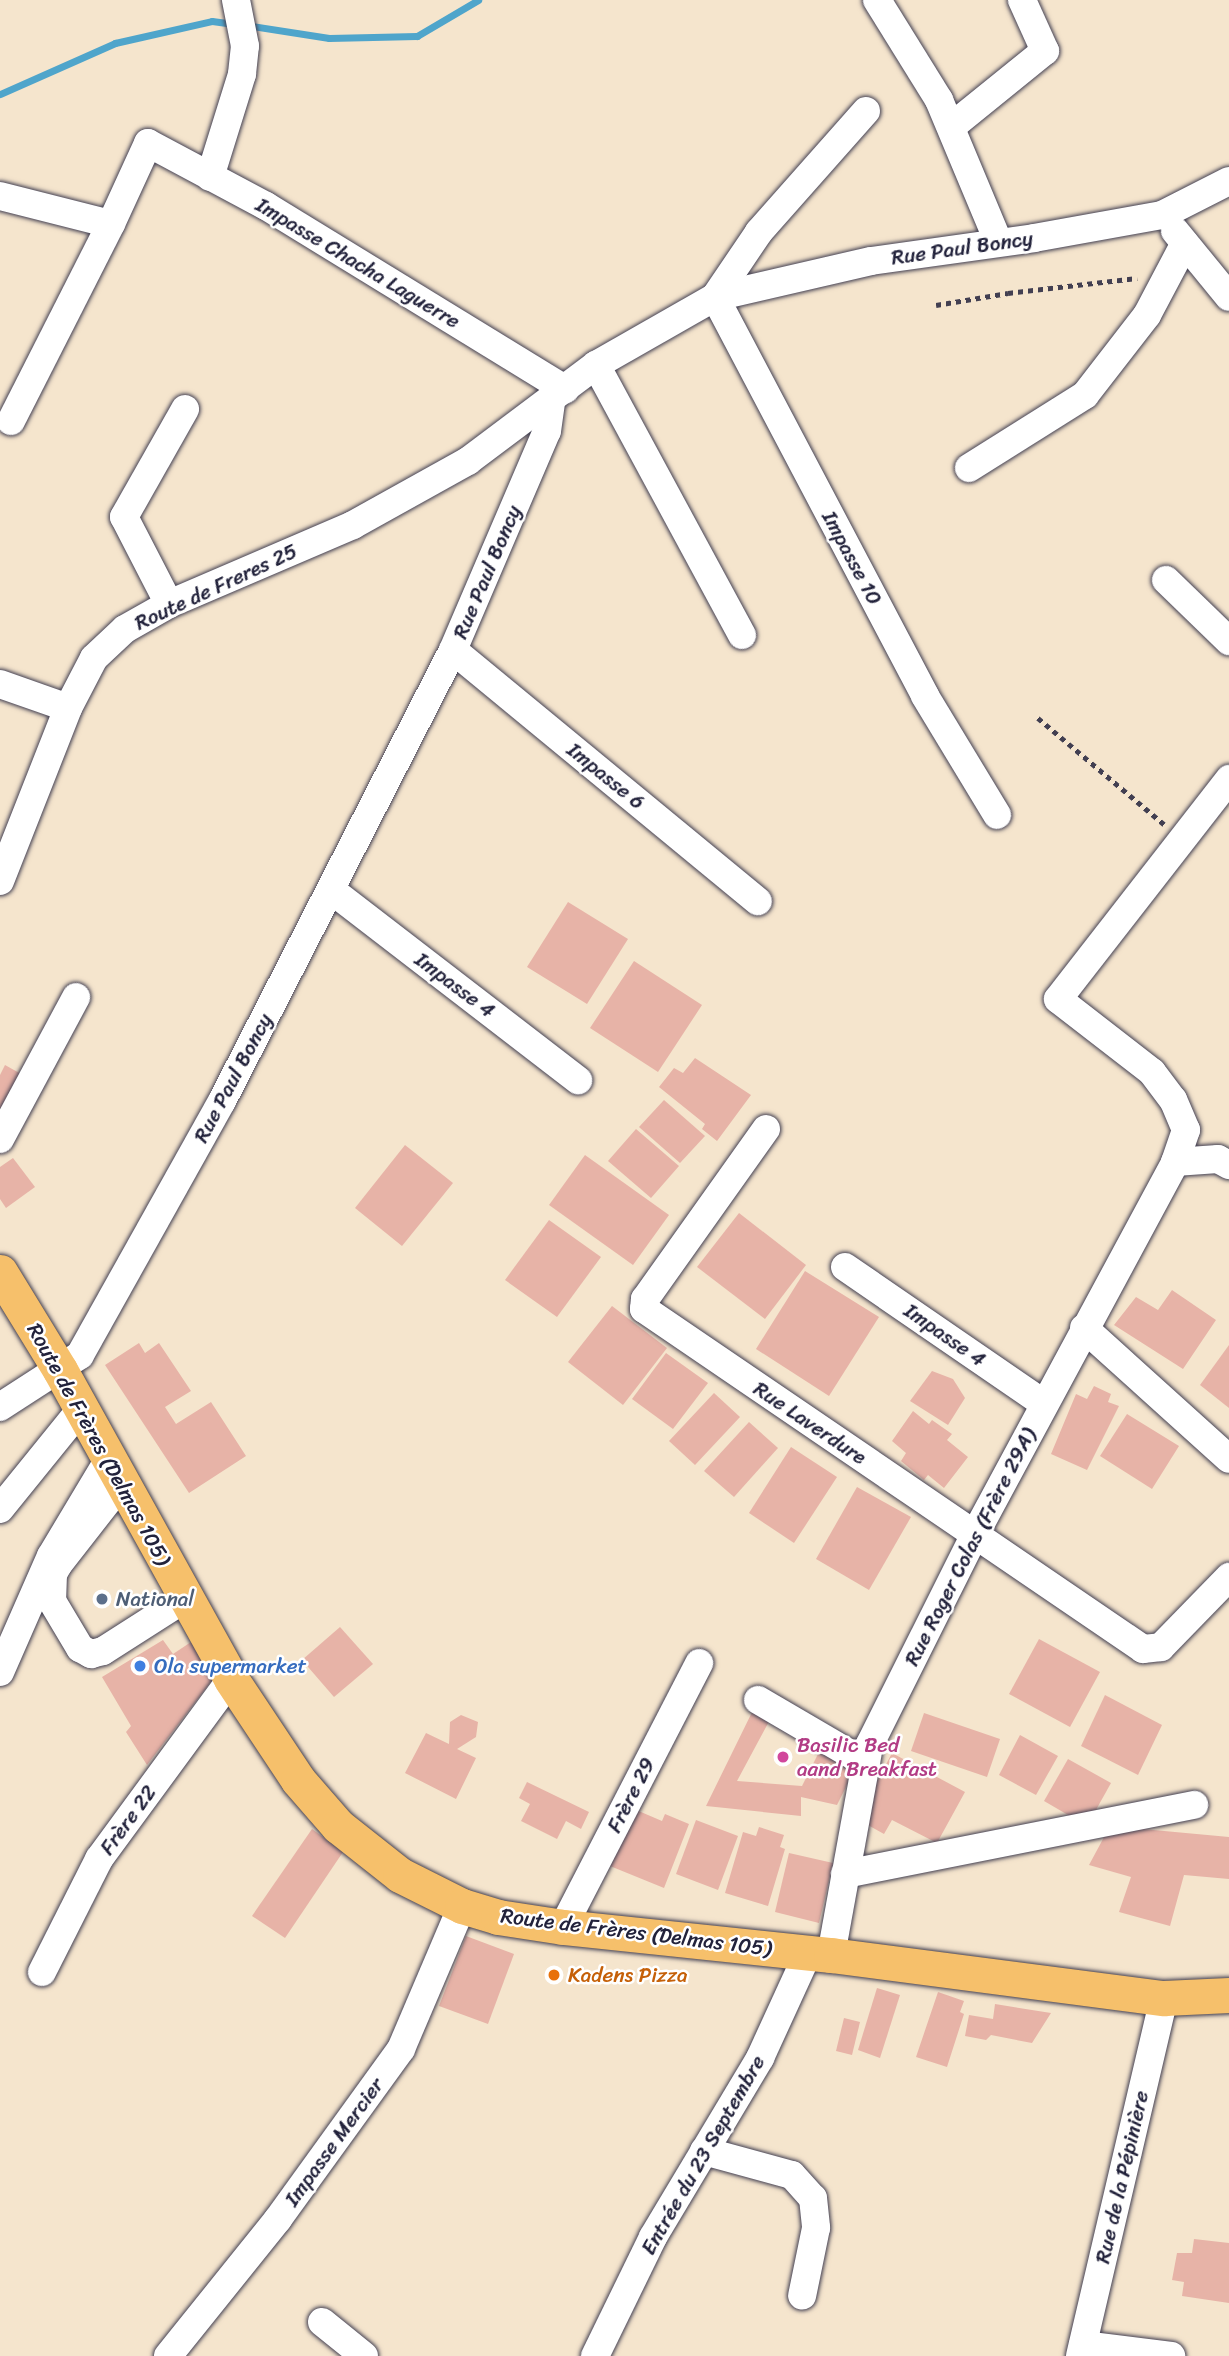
<!DOCTYPE html>
<html>
<head>
<meta charset="utf-8">
<style>
  body { margin:0 }
  #map { position:relative; width:1229px; height:2356px; overflow:hidden; background:#f5e5cd; font-family:Sriracha,sans-serif }
  div>[style] { position:absolute }
  [style*='--x'] { left:calc(var(--x)*1px); top:calc(var(--y)*1px); width:calc(var(--w)*1px); rotate:calc(var(--a)*1deg) }
  .stream>* { height:7px; margin:-3.5px; padding:0 3.5px; transform-origin:3.5px; border-radius:3.5px; background:#4fa5cb }
  .building>* { inset:0; background:#e7b3a7 }
  .path>* { height:4.5px; margin-top:-2.25px; transform-origin:0; background:repeating-linear-gradient(90deg,#423f51 0 5px,transparent 0 10px) }
  .roads { filter:drop-shadow(0 0 2px #423f51) drop-shadow(0 0 2px #423f51) }
  .minor>* { height:28px; margin:-14px; padding:0 14px; transform-origin:14px; border-radius:14px; background:#fff }
  .major>* { height:35px; margin:-17.5px; padding:0 17.5px; transform-origin:17.5px; border-radius:17.5px; background:#f6c06b }
  .dots>* { width:19px; height:19px; translate:-50% -50%; box-sizing:border-box; border:4px solid #fff; border-radius:50% }
  span { translate:-50% -50%; white-space:nowrap; text-align:center; line-height:1.15; -webkit-text-stroke:5px #fff; paint-order:stroke }
  .street-label { font-size:21px; color:#22223b }
  .service-label { font-size:21px; color:#4e5e75 }
  .left { translate:0 -50%; text-align:left }
  .shop-label { font-size:21px; color:#366cbe }
  .hotel-label { font-size:21px; color:#b23c85 }
  .food-label { font-size:21px; color:#c56008 }
</style>
</head>
<body>
<div id="map">
  <div class="stream">
    <i style="--x:246;--y:25;--w:84;--a:8.9"></i>
    <i style="--x:329;--y:38;--w:88;--a:-1.3"></i>
    <i style="--x:417;--y:36;--w:71;--a:-30.5"></i>
    <i style="--x:0;--y:94;--w:126;--a:-23.9"></i>
    <i style="--x:115;--y:43;--w:99;--a:-12.8"></i>
    <i style="--x:212;--y:21;--w:22;--a:8"></i>
  </div>
  <div class="building">
    <i style="clip-path:polygon(568px 902px,628px 939px,587px 1004px,527px 967px)"></i>
    <i style="clip-path:polygon(634px 961px,702px 1005px,658px 1072px,590px 1028px)"></i>
    <i style="clip-path:polygon(695px 1058px,751px 1095px,717px 1141px,702px 1129px,705px 1124px,659px 1087px,674px 1068px,683px 1073px)"></i>
    <i style="clip-path:polygon(5px 1065px,23px 1075px,0 1118px,0 1075px)"></i>
    <i style="clip-path:polygon(664px 1100px,705px 1136px,680px 1163px,639px 1127px)"></i>
    <i style="clip-path:polygon(636px 1129px,679px 1166px,651px 1198px,608px 1161px)"></i>
    <i style="clip-path:polygon(405px 1145px,453px 1183px,402px 1246px,355px 1208px)"></i>
    <i style="clip-path:polygon(585px 1155px,669px 1215px,633px 1265px,549px 1205px)"></i>
    <i style="clip-path:polygon(13px 1158px,35px 1187px,6px 1208px,0 1199px,0 1167px)"></i>
    <i style="clip-path:polygon(739px 1213px,806px 1265px,765px 1319px,697px 1267px)"></i>
    <i style="clip-path:polygon(549px 1220px,601px 1257px,557px 1317px,505px 1280px)"></i>
    <i style="clip-path:polygon(805px 1271px,879px 1317px,829px 1396px,756px 1349px)"></i>
    <i style="clip-path:polygon(1172px 1290px,1216px 1320px,1183px 1369px,1114px 1325px,1136px 1297px,1158px 1310px)"></i>
    <i style="clip-path:polygon(612px 1306px,667px 1348px,623px 1405px,568px 1362px)"></i>
    <i style="clip-path:polygon(139px 1343px,145px 1353px,159px 1343px,191px 1391px,165px 1407px,176px 1424px,211px 1402px,246px 1456px,189px 1493px,105px 1365px)"></i>
    <i style="clip-path:polygon(1229px 1345px,1229px 1408px,1200px 1385px)"></i>
    <i style="clip-path:polygon(666px 1353px,708px 1383px,673px 1429px,632px 1399px)"></i>
    <i style="clip-path:polygon(932px 1371px,953px 1379px,965px 1398px,948px 1425px,910px 1401px)"></i>
    <i style="clip-path:polygon(1094px 1386px,1111px 1394px,1108px 1402px,1119px 1406px,1087px 1470px,1051px 1454px,1076px 1394px,1087px 1399px)"></i>
    <i style="clip-path:polygon(714px 1393px,740px 1417px,695px 1465px,669px 1441px)"></i>
    <i style="clip-path:polygon(913px 1411px,929px 1424px,932px 1420px,952px 1434px,947px 1440px,968px 1457px,944px 1488px,928px 1475px,924px 1480px,901px 1461px,906px 1453px,892px 1441px)"></i>
    <i style="clip-path:polygon(1127px 1414px,1179px 1446px,1152px 1489px,1100px 1456px)"></i>
    <i style="clip-path:polygon(749px 1422px,778px 1448px,734px 1497px,704px 1471px)"></i>
    <i style="clip-path:polygon(791px 1447px,837px 1477px,794px 1543px,749px 1513px)"></i>
    <i style="clip-path:polygon(857px 1487px,911px 1517px,869px 1590px,816px 1559px)"></i>
    <i style="clip-path:polygon(340px 1627px,373px 1664px,334px 1697px,302px 1660px)"></i>
    <i style="clip-path:polygon(1039px 1639px,1100px 1672px,1070px 1727px,1009px 1694px)"></i>
    <i style="clip-path:polygon(163px 1640px,173px 1654px,191px 1642px,213px 1679px,147px 1765px,126px 1732px,131px 1726px,102px 1677px)"></i>
    <i style="clip-path:polygon(1105px 1695px,1162px 1725px,1138px 1775px,1081px 1746px)"></i>
    <i style="clip-path:polygon(758px 1700px,773px 1714px,737px 1781px,802px 1786px,821px 1748px,854px 1771px,837px 1805px,801px 1797px,801px 1816px,706px 1806px)"></i>
    <i style="clip-path:polygon(924px 1713px,1000px 1739px,987px 1777px,911px 1751px)"></i>
    <i style="clip-path:polygon(461px 1715px,478px 1722px,476px 1737px,457px 1749px,476px 1758px,456px 1799px,405px 1773px,426px 1733px,449px 1744px,450px 1722px)"></i>
    <i style="clip-path:polygon(1020px 1735px,1058px 1756px,1036px 1795px,999px 1775px)"></i>
    <i style="clip-path:polygon(892px 1753px,965px 1792px,937px 1843px,892px 1820px,884px 1834px,857px 1819px)"></i>
    <i style="clip-path:polygon(1068px 1759px,1111px 1783px,1087px 1826px,1044px 1801px)"></i>
    <i style="clip-path:polygon(527px 1782px,589px 1812px,581px 1829px,566px 1821px,557px 1839px,521px 1821px,530px 1804px,519px 1798px)"></i>
    <i style="clip-path:polygon(634px 1809px,662px 1821px,665px 1814px,689px 1824px,664px 1888px,610px 1866px)"></i>
    <i style="clip-path:polygon(696px 1820px,738px 1836px,718px 1890px,676px 1874px)"></i>
    <i style="clip-path:polygon(1110px 1826px,1229px 1837px,1229px 1879px,1184px 1875px,1170px 1926px,1119px 1912px,1131px 1877px,1089px 1865px)"></i>
    <i style="clip-path:polygon(759px 1827px,784px 1835px,780px 1847px,785px 1849px,768px 1906px,725px 1893px,743px 1832px,756px 1836px)"></i>
    <i style="clip-path:polygon(312px 1829px,343px 1852px,285px 1938px,252px 1916px)"></i>
    <i style="clip-path:polygon(789px 1853px,833px 1863px,819px 1923px,775px 1912px)"></i>
    <i style="clip-path:polygon(466px 1936px,514px 1954px,488px 2024px,439px 2006px)"></i>
    <i style="clip-path:polygon(877px 1988px,900px 1995px,880px 2058px,858px 2050px)"></i>
    <i style="clip-path:polygon(938px 1992px,964px 2001px,960px 2012px,964px 2014px,947px 2067px,916px 2057px)"></i>
    <i style="clip-path:polygon(995px 2004px,1051px 2013px,1032px 2043px,991px 2035px,986px 2040px,965px 2036px,969px 2015px,993px 2019px)"></i>
    <i style="clip-path:polygon(844px 2018px,860px 2022px,852px 2055px,836px 2051px)"></i>
    <i style="clip-path:polygon(1194px 2239px,1229px 2243px,1229px 2303px,1182px 2296px,1184px 2282px,1172px 2280px,1177px 2253px,1192px 2253px)"></i>
  </div>
  <div class="path">
    <i style="--x:936;--y:305;--w:73;--a:-9.5"></i>
    <i style="--x:1008;--y:293;--w:130;--a:-6.6"></i>
    <i style="--x:1038;--y:718;--w:165;--a:40.1"></i>
  </div>
  <div class="roads">
    <div class="minor">
      <i style="--x:877;--y:0;--w:118;--a:58.2"></i>
      <i style="--x:939;--y:100;--w:153;--a:67.3"></i>
      <i style="--x:866;--y:111;--w:162;--a:131.5"></i>
      <i style="--x:759;--y:232;--w:78;--a:124.1"></i>
      <i style="--x:715;--y:297;--w:451;--a:62.2"></i>
      <i style="--x:925;--y:696;--w:139;--a:58.8"></i>
      <i style="--x:951;--y:127;--w:121;--a:-39"></i>
      <i style="--x:1045;--y:51;--w:56;--a:-114.3"></i>
      <i style="--x:210;--y:177;--w:108;--a:-72.7"></i>
      <i style="--x:242;--y:74;--w:28;--a:-84"></i>
      <i style="--x:245;--y:46;--w:47;--a:-101.1"></i>
      <i style="--x:0;--y:196;--w:114;--a:14.2"></i>
      <i style="--x:111;--y:224;--w:89;--a:-65.4"></i>
      <i style="--x:148;--y:143;--w:134;--a:28.1"></i>
      <i style="--x:266;--y:206;--w:351;--a:31.5"></i>
      <i style="--x:1175;--y:231;--w:85;--a:50.7"></i>
      <i style="--x:596;--y:365;--w:307;--a:61.6"></i>
      <i style="--x:11;--y:421;--w:221;--a:-63.1"></i>
      <i style="--x:969;--y:468;--w:137;--a:-32.2"></i>
      <i style="--x:1085;--y:395;--w:101;--a:-52.2"></i>
      <i style="--x:1147;--y:315;--w:81;--a:-62.2"></i>
      <i style="--x:1166;--y:580;--w:88;--a:44.1"></i>
      <i style="--x:169;--y:604;--w:98;--a:-117.3"></i>
      <i style="--x:124;--y:517;--w:124;--a:-60.5"></i>
      <i style="--x:453;--y:650;--w:395;--a:39.5"></i>
      <i style="--x:0;--y:684;--w:72;--a:19.4"></i>
      <i style="--x:0;--y:881;--w:186;--a:-68.5"></i>
      <i style="--x:68;--y:708;--w:56;--a:-62.5"></i>
      <i style="--x:94;--y:658;--w:42;--a:-43.1"></i>
      <i style="--x:125;--y:629;--w:51;--a:-29.6"></i>
      <i style="--x:169;--y:604;--w:200;--a:-23.2"></i>
      <i style="--x:353;--y:525;--w:132;--a:-29.1"></i>
      <i style="--x:468;--y:461;--w:160;--a:-36.9"></i>
      <i style="--x:596;--y:365;--w:137;--a:-29.7"></i>
      <i style="--x:715;--y:297;--w:160;--a:-13"></i>
      <i style="--x:871;--y:261;--w:165;--a:-8"></i>
      <i style="--x:1034;--y:238;--w:130;--a:-10.2"></i>
      <i style="--x:1162;--y:215;--w:75;--a:-26.9"></i>
      <i style="--x:331;--y:890;--w:312;--a:37.6"></i>
      <i style="--x:766;--y:1129;--w:209;--a:125.4"></i>
      <i style="--x:645;--y:1299;--w:10;--a:96"></i>
      <i style="--x:644;--y:1309;--w:604;--a:34.27"></i>
      <i style="--x:1143;--y:1649;--w:18;--a:-6"></i>
      <i style="--x:1161;--y:1647;--w:98;--a:-45.8"></i>
      <i style="--x:0;--y:1139;--w:161;--a:-61.8"></i>
      <i style="--x:1175;--y:1162;--w:43;--a:-4"></i>
      <i style="--x:1218;--y:1159;--w:13;--a:29"></i>
      <i style="--x:845;--y:1267;--w:242;--a:34.5"></i>
      <i style="--x:1084;--y:1328;--w:195;--a:42.1"></i>
      <i style="--x:0;--y:1407;--w:95;--a:-33"></i>
      <i style="--x:80;--y:1355;--w:291;--a:-60.8"></i>
      <i style="--x:222;--y:1101;--w:507;--a:-62.88"></i>
      <i style="--x:453;--y:650;--w:238;--a:-66.8"></i>
      <i style="--x:547;--y:431;--w:30;--a:-82"></i>
      <i style="--x:122;--y:1483;--w:104;--a:128"></i>
      <i style="--x:58;--y:1565;--w:10;--a:119"></i>
      <i style="--x:53;--y:1574;--w:27;--a:92"></i>
      <i style="--x:52;--y:1601;--w:55;--a:59.2"></i>
      <i style="--x:80;--y:1648;--w:13;--a:29"></i>
      <i style="--x:91;--y:1654;--w:12;--a:-14"></i>
      <i style="--x:103;--y:1651;--w:98;--a:-32.6"></i>
      <i style="--x:0;--y:1509;--w:129;--a:-51"></i>
      <i style="--x:0;--y:1672;--w:127;--a:-66.3"></i>
      <i style="--x:51;--y:1556;--w:113;--a:-59.1"></i>
      <i style="--x:758;--y:1700;--w:125;--a:30.3"></i>
      <i style="--x:845;--y:1874;--w:356;--a:-11.2"></i>
      <i style="--x:563;--y:1927;--w:297;--a:-62.7"></i>
      <i style="--x:831;--y:1955;--w:212;--a:-79.7"></i>
      <i style="--x:869;--y:1746;--w:235;--a:-63.4"></i>
      <i style="--x:974;--y:1536;--w:425;--a:-61.7"></i>
      <i style="--x:1175;--y:1162;--w:34;--a:-71"></i>
      <i style="--x:1186;--y:1130;--w:33;--a:-113"></i>
      <i style="--x:1173;--y:1100;--w:35;--a:-127"></i>
      <i style="--x:1152;--y:1072;--w:119;--a:-142.2"></i>
      <i style="--x:1058;--y:999;--w:279;--a:-52.1"></i>
      <i style="--x:42;--y:1972;--w:127;--a:-63.2"></i>
      <i style="--x:99;--y:1859;--w:223;--a:-53.7"></i>
      <i style="--x:704;--y:2151;--w:91;--a:15.3"></i>
      <i style="--x:792;--y:2175;--w:31;--a:48"></i>
      <i style="--x:813;--y:2198;--w:30;--a:84"></i>
      <i style="--x:816;--y:2228;--w:69;--a:101.6"></i>
      <i style="--x:322;--y:2322;--w:54;--a:39"></i>
      <i style="--x:1083;--y:2345;--w:89;--a:7.1"></i>
      <i style="--x:168;--y:2356;--w:176;--a:-51.2"></i>
      <i style="--x:278;--y:2219;--w:210;--a:-54.1"></i>
      <i style="--x:401;--y:2049;--w:155;--a:-66.9"></i>
      <i style="--x:595;--y:2356;--w:132;--a:-64"></i>
      <i style="--x:653;--y:2237;--w:209;--a:-59.1"></i>
      <i style="--x:760;--y:2058;--w:115;--a:-65.4"></i>
      <i style="--x:1080;--y:2356;--w:368;--a:-76.8"></i>
    </div>
    <div class="major">
      <i style="--x:0;--y:1272;--w:115;--a:58.5"></i>
      <i style="--x:60;--y:1370;--w:353;--a:61"></i>
      <i style="--x:231;--y:1679;--w:121;--a:56.4"></i>
      <i style="--x:298;--y:1780;--w:61;--a:49"></i>
      <i style="--x:338;--y:1826;--w:79;--a:38.3"></i>
      <i style="--x:400;--y:1875;--w:69;--a:26.6"></i>
      <i style="--x:462;--y:1906;--w:38;--a:17"></i>
      <i style="--x:498;--y:1917;--w:66;--a:8.7"></i>
      <i style="--x:563;--y:1927;--w:269;--a:6"></i>
      <i style="--x:831;--y:1955;--w:336;--a:7.4"></i>
      <i style="--x:1164;--y:1998;--w:65;--a:-2.6"></i>
    </div>
  </div>
  <div class="dots">
    <i style="left:102px;top:1599px;background:#5c6f8a"></i>
    <i style="left:140px;top:1666px;background:#3f7fe0"></i>
    <i style="left:783px;top:1757px;background:#d1479c"></i>
    <i style="left:554px;top:1975px;background:#e8710a"></i>
  </div>
  <div class="street-label">
    <span style="left:962px;top:248px;rotate:-8deg">Rue Paul Boncy</span>
    <span style="left:358px;top:263px;rotate:31deg">Impasse Chacha Laguerre</span>
    <span style="left:852px;top:558px;rotate:62deg">Impasse 10</span>
    <span style="left:487px;top:572px;rotate:-67deg">Rue Paul Boncy</span>
    <span style="left:216px;top:587px;rotate:-25deg">Route de Freres 25</span>
    <span style="left:606px;top:776px;rotate:39deg">Impasse 6</span>
    <span style="left:455px;top:985px;rotate:37deg">Impasse 4</span>
    <span style="left:233px;top:1078px;rotate:-62deg">Rue Paul Boncy</span>
    <span style="left:945px;top:1335px;rotate:35deg">Impasse 4</span>
    <span style="left:810px;top:1423px;rotate:34deg">Rue Laverdure</span>
    <span style="left:99px;top:1444px;rotate:61deg">Route de Frères (Delmas 105)</span>
    <span style="left:970px;top:1547px;rotate:-63deg">Rue Roger Colas (Frère 29A)</span>
    <span style="left:631px;top:1795px;rotate:-63deg">Frère 29</span>
    <span style="left:128px;top:1820px;rotate:-54deg">Frère 22</span>
    <span style="left:636px;top:1932px;rotate:7deg">Route de Frères (Delmas 105)</span>
    <span style="left:334px;top:2142px;rotate:-54deg">Impasse Mercier</span>
    <span style="left:703px;top:2155px;rotate:-60deg">Entrée du 23 Septembre</span>
    <span style="left:1122px;top:2177px;rotate:-77deg">Rue de la Pépinière</span>
  </div>
  <div class="service-label">
    <span class="left" style="left:116px;top:1599px">National</span>
  </div>
  <div class="shop-label">
    <span class="left" style="left:154px;top:1666px">Ola supermarket</span>
  </div>
  <div class="hotel-label">
    <span class="left" style="left:797px;top:1757px">Basilic Bed<br>aand Breakfast</span>
  </div>
  <div class="food-label">
    <span class="left" style="left:568px;top:1975px">Kadens Pizza</span>
  </div>
</div>
</body>
</html>
